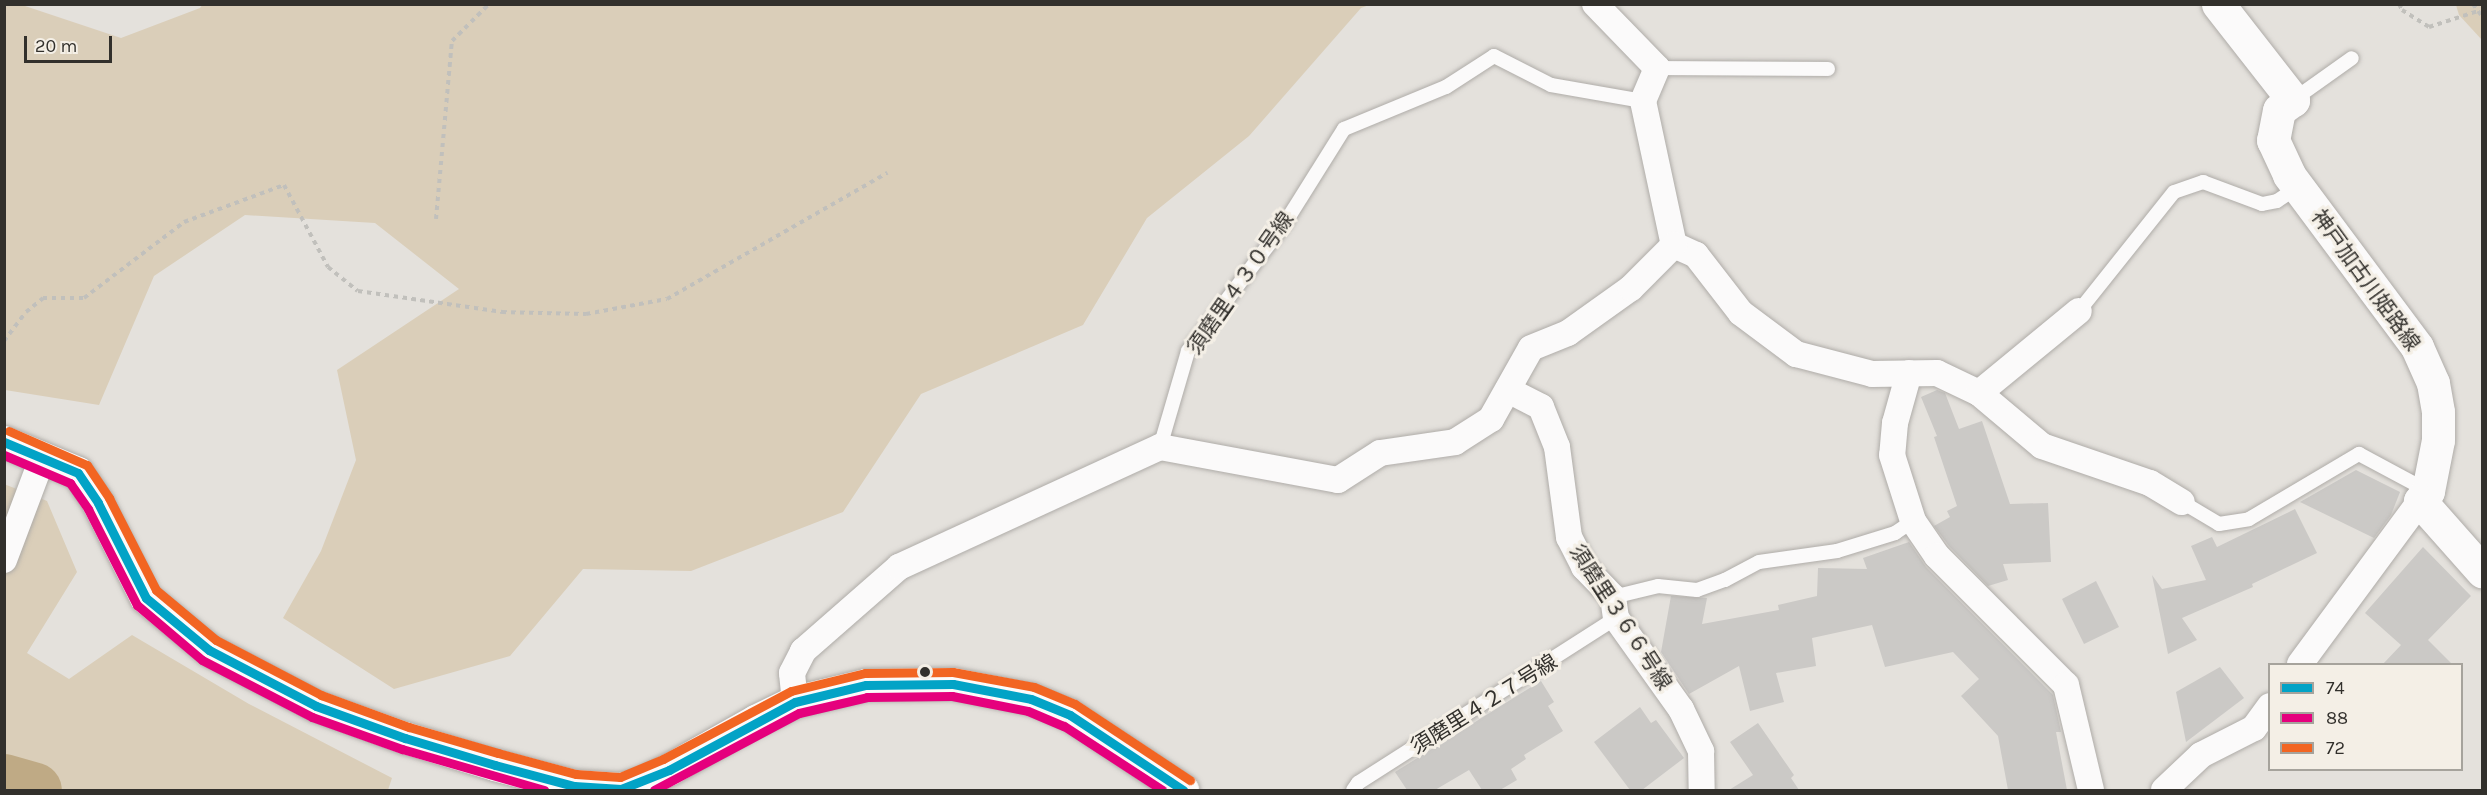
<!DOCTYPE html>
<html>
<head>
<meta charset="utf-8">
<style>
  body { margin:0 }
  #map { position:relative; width:2487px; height:795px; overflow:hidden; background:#e4e1dc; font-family:Karla,"Noto Sans JP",sans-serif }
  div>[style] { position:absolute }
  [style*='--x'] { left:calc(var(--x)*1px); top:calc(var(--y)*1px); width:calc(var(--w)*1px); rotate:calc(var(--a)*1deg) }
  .green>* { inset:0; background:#daceb9 }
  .river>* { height:54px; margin:-27px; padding:0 27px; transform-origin:27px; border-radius:27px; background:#bfaa85 }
  .building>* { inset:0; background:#cbc9c6 }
  .path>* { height:4px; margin-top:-2px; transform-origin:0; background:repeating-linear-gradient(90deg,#c1c0bc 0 4.5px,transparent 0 9px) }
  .roads { filter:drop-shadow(0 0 2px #afaca8) drop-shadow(0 0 2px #afaca8) }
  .service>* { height:14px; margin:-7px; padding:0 7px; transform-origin:7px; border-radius:7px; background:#fbfafa }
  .minor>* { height:26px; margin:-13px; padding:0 13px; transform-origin:13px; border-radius:13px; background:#fbfafa }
  .tertiary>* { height:32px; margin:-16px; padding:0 16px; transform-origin:16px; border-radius:16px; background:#fbfafa }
  .primary>* { height:33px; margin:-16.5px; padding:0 16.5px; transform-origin:16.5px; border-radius:16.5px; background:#fbfafa }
  .bus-1>* { height:9px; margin:-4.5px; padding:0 4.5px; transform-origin:4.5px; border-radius:4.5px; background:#02a3c6 }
  .bus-2>* { height:9px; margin:-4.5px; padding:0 4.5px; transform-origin:4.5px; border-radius:4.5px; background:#e5007d }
  .bus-3>* { height:9px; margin:-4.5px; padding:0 4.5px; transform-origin:4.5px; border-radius:4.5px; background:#f26522 }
  .dots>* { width:16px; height:16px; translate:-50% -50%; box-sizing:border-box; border:3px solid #f4efe6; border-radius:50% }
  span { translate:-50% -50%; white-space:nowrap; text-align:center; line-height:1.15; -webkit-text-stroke:6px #f4efe6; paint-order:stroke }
  .street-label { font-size:21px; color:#32302c }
  .frame { position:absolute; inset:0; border:6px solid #32302c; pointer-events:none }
  .legend { position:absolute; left:2268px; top:663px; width:195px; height:108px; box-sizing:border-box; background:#f4efe6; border:2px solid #a6a39c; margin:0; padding:8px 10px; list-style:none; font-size:18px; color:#32302c }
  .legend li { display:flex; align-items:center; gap:12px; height:30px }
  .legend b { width:30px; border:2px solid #a6a39c }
  .scale { position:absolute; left:24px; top:36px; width:88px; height:27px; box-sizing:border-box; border:3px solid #32302c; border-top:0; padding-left:8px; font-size:18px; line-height:21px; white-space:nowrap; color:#32302c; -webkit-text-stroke:4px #f4efe6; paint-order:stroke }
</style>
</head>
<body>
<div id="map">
  <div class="green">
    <i style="clip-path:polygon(203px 4px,1369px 4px,1369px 5px,1361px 8px,1249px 136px,1147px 218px,1083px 325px,921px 394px,843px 512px,691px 571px,583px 569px,510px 656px,394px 689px,283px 618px,321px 551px,356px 460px,337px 370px,459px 289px,375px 223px,245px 215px,154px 276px,99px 405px,5px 390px,5px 5px,22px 5px,121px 38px,200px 8px)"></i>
    <i style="clip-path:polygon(2456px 5px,2482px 5px,2482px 40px,2459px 15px)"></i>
    <i style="clip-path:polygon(4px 484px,47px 501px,77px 572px,27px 653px,69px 679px,132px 635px,249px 704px,392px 778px,388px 790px,5px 790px)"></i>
  </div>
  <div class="river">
    <i style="--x:4;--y:781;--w:32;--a:16"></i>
  </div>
  <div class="building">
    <i style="clip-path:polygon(1937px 390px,1945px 393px,1959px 429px,1982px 421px,2010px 504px,2048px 503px,2051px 562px,2003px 564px,2008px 580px,1988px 586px,1949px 546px,1934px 526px,1950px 517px,1947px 511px,1957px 506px,1934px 437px,1937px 436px,1921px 397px)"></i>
    <i style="clip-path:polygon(2356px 470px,2400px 492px,2391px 515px,2374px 538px,2300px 502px)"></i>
    <i style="clip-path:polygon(2295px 509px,2317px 553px,2252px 584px,2253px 587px,2182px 618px,2197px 640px,2168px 654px,2152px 575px,2162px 589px,2206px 580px,2191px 546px,2212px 537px,2217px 547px)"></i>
    <i style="clip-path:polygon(1909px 542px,1926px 567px,2053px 695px,2061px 732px,2056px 732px,2067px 790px,2008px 790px,1998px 736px,1961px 696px,1979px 679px,1953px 652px,1885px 667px,1872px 625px,1812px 638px,1816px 666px,1776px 673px,1784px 702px,1750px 711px,1739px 666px,1689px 694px,1661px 652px,1671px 596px,1707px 598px,1702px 624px,1779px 610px,1778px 605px,1817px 596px,1818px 568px,1867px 569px,1863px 558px)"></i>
    <i style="clip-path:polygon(2423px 547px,2471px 596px,2428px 640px,2452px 664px,2383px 664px,2401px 645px,2365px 613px)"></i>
    <i style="clip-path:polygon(2096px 581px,2119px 627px,2084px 644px,2062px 599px)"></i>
    <i style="clip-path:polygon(2220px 667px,2244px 698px,2186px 742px,2176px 692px)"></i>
    <i style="clip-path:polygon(1541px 681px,1554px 702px,1548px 706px,1563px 731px,1524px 755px,1526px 759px,1511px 769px,1517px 780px,1500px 790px,1482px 790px,1469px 770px,1435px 790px,1407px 790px,1395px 772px)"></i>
    <i style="clip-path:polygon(1640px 707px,1651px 723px,1656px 720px,1684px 758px,1642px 790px,1630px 790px,1594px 742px)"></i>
    <i style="clip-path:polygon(1758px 723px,1794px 775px,1791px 778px,1799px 790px,1729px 790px,1753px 775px,1730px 742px)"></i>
  </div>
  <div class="path">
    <i style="--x:2399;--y:4;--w:7;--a:63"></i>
    <i style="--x:2402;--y:10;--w:32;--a:32"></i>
    <i style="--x:2429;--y:27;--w:52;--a:-18.1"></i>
    <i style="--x:2478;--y:11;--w:6;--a:51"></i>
    <i style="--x:2473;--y:4;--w:9;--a:54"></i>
    <i style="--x:436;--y:219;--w:179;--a:-84.9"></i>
    <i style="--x:452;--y:41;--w:52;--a:-45"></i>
    <i style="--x:4;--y:341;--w:36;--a:-53"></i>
    <i style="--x:26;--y:312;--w:22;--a:-39"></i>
    <i style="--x:43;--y:298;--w:41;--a:0"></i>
    <i style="--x:84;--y:298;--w:126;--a:-37.2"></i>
    <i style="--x:184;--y:222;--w:107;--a:-20.3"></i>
    <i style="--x:284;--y:185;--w:93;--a:61.8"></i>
    <i style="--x:328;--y:267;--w:38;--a:39"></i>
    <i style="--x:358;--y:291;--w:146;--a:8.3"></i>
    <i style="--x:502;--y:312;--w:84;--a:1.4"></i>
    <i style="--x:586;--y:314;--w:82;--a:-10.5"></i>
    <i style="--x:667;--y:299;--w:254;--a:-29.8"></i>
  </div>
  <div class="roads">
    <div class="service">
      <i style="--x:1657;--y:68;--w:171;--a:0.3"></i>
      <i style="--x:2293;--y:100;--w:72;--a:-35.4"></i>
      <i style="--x:2079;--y:311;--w:152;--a:-51.4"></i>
      <i style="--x:2174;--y:192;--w:31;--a:-19"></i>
      <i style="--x:2203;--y:182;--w:63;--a:20.4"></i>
      <i style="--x:2262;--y:204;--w:15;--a:-11"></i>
      <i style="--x:2277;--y:201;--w:25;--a:-34"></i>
      <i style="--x:1160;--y:447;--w:100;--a:-73.7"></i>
      <i style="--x:1188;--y:351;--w:161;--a:-52.8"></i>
      <i style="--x:1285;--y:223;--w:111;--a:-57.9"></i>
      <i style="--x:1344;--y:129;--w:110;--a:-22.4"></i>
      <i style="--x:1446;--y:87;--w:57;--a:-32.9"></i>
      <i style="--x:1494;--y:56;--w:64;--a:27"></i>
      <i style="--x:1551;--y:85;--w:93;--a:9.9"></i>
      <i style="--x:2182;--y:502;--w:43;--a:30.7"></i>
      <i style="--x:2219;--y:524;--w:30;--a:-9"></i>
      <i style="--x:2249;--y:519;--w:128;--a:-30.6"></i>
      <i style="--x:2359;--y:454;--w:78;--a:28.2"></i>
      <i style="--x:1613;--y:597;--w:46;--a:-13.7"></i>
      <i style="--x:1658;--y:586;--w:39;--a:6"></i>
      <i style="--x:1697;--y:590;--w:30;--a:-20"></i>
      <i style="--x:1725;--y:580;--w:38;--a:-28"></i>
      <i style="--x:1759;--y:562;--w:79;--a:-8"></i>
      <i style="--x:1837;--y:551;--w:61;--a:-17.2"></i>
      <i style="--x:1895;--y:533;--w:22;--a:-34"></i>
      <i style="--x:1353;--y:790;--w:9;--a:-54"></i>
      <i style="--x:1358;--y:783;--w:306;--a:-32.6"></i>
    </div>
    <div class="minor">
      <i style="--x:1595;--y:4;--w:89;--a:45.9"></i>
      <i style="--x:1657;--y:68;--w:36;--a:113"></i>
      <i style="--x:1643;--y:101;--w:147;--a:77.9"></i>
      <i style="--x:1674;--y:245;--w:24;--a:24"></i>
      <i style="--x:1696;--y:255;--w:73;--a:52.2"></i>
      <i style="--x:1741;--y:313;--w:69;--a:36.7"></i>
      <i style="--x:1796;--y:354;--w:79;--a:14.7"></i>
      <i style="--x:1872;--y:374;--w:65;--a:-0.9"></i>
      <i style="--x:1937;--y:373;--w:47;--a:25.5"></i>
      <i style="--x:1979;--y:393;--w:82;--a:40.1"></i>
      <i style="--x:2042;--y:446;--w:114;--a:18.9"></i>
      <i style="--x:2150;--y:483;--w:37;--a:31"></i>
      <i style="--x:1909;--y:373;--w:52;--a:105.6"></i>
      <i style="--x:1895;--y:423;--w:32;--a:95"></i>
      <i style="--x:1892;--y:455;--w:69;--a:72.3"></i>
      <i style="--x:1913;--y:521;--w:42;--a:55.6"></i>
      <i style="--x:1937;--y:556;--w:182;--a:45"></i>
      <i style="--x:2066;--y:685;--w:108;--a:76.6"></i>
      <i style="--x:1508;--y:390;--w:37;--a:27"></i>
      <i style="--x:1541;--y:407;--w:43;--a:68.2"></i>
      <i style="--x:1557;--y:447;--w:91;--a:82.4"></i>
      <i style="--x:1569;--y:537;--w:34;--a:63"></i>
      <i style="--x:1584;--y:567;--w:42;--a:46"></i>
      <i style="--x:1613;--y:597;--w:21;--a:82"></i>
      <i style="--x:1616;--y:618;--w:112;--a:54.5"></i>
      <i style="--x:1681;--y:709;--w:47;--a:64.5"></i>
      <i style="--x:1701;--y:751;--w:39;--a:89"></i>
      <i style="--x:1979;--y:393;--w:129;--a:-39.4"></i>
      <i style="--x:4;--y:560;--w:111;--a:-69.4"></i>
      <i style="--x:2300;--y:664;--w:202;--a:-53.6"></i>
      <i style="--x:795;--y:702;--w:29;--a:-96"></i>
      <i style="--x:792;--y:673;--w:25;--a:-63"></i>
      <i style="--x:803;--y:651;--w:128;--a:-41.2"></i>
      <i style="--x:899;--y:567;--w:287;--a:-24.7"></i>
      <i style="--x:1160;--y:447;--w:181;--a:10.5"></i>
      <i style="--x:1338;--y:480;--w:50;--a:-32.7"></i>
      <i style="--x:1380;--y:453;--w:76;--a:-8.3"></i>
      <i style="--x:1455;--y:442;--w:43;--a:-32.6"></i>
      <i style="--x:1491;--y:419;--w:81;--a:-60.6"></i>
      <i style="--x:1531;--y:348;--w:40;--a:-22"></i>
      <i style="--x:1568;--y:333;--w:77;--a:-35.5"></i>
      <i style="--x:1631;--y:288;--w:61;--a:-45"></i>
      <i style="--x:2164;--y:790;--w:51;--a:-43.4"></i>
      <i style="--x:2201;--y:755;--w:59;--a:-27"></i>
      <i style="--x:2254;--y:728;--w:27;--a:-54"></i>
    </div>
    <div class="tertiary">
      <i style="--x:4;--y:442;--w:80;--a:22.7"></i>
      <i style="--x:78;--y:473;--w:36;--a:56"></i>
      <i style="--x:98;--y:503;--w:106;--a:63.2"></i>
      <i style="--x:146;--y:598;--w:82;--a:39.5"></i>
      <i style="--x:209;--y:650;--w:121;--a:27.6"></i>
      <i style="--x:316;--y:706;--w:95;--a:19.8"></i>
      <i style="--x:405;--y:738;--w:94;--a:16.7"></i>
      <i style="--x:495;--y:765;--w:82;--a:14.9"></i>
      <i style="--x:574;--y:786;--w:47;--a:3.7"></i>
      <i style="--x:621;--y:789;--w:24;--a:-17"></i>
      <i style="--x:644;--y:782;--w:28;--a:-26"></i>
      <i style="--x:669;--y:770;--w:100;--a:-29.4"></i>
      <i style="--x:756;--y:721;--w:43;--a:-26"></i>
      <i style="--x:795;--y:702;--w:73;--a:-13.5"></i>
      <i style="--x:866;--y:685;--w:87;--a:-0.7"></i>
      <i style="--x:953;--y:684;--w:79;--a:10.9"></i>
      <i style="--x:1031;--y:699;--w:42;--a:22.3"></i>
      <i style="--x:1070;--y:715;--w:136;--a:33.6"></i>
    </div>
    <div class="primary">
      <i style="--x:2218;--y:4;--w:122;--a:52"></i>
      <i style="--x:2293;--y:100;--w:17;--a:144"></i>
      <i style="--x:2279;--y:110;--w:31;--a:101"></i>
      <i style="--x:2273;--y:140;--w:38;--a:65"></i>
      <i style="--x:2289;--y:175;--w:214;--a:53.3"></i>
      <i style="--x:2417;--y:347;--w:39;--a:66"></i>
      <i style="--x:2433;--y:383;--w:29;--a:80"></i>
      <i style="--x:2438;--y:412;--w:28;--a:90"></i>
      <i style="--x:2438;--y:440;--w:52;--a:101.1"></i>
      <i style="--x:2428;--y:491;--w:13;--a:129"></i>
      <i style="--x:2420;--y:501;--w:94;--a:48.5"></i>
    </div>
  </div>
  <div class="bus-1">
    <i style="--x:4;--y:442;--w:80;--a:22.7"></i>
    <i style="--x:78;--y:473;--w:36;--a:56"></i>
    <i style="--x:98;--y:503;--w:106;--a:63.2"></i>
    <i style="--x:146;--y:598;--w:82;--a:39.5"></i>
    <i style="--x:209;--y:650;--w:121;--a:27.6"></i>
    <i style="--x:316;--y:706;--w:95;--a:19.8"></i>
    <i style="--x:405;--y:738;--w:94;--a:16.7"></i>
    <i style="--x:495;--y:765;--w:82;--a:14.9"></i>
    <i style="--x:574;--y:786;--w:47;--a:3.7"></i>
    <i style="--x:621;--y:789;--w:52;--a:-21.6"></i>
    <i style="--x:669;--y:770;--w:143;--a:-28.4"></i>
    <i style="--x:795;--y:702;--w:73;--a:-13.5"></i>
    <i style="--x:866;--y:685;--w:87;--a:-0.7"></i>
    <i style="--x:953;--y:684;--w:79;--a:10.9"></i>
    <i style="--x:1031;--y:699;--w:42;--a:22.3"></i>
    <i style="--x:1070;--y:715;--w:136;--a:33.6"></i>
  </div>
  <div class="bus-2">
    <i style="--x:4;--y:455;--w:72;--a:23"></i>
    <i style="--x:70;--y:483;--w:32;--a:55"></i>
    <i style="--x:88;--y:509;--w:108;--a:63"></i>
    <i style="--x:137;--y:605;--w:85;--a:40.2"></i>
    <i style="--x:202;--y:660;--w:124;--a:27.4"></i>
    <i style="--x:312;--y:717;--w:96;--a:19.6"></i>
    <i style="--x:402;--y:749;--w:148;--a:16.1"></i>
    <i style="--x:654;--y:790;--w:164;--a:-28"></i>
    <i style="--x:799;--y:713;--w:70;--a:-13.2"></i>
    <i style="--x:867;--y:697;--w:85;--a:-0.7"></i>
    <i style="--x:952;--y:696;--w:77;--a:11.2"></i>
    <i style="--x:1028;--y:711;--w:39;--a:23"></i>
    <i style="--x:1064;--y:726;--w:117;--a:33.1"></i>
  </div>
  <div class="bus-3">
    <i style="--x:9;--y:431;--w:85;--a:23.6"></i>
    <i style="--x:87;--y:465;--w:40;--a:56"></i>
    <i style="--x:109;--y:498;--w:103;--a:62.9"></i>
    <i style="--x:156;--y:590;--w:78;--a:39.8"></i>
    <i style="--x:216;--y:640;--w:119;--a:27.6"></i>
    <i style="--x:321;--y:695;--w:94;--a:20"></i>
    <i style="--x:409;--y:727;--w:93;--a:16.3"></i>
    <i style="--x:498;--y:753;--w:81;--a:15.1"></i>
    <i style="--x:576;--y:774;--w:44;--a:3.9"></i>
    <i style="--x:620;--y:777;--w:47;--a:-22.7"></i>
    <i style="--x:663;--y:759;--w:145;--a:-28"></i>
    <i style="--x:791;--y:691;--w:76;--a:-13.7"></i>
    <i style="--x:865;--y:673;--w:88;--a:-0.7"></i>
    <i style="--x:953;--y:672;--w:82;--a:10.5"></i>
    <i style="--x:1034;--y:687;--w:44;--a:22.5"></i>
    <i style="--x:1075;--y:704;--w:138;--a:33.5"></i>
  </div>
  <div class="dots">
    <i style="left:925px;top:672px;background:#32302c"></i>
  </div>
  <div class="street-label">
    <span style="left:2366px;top:280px;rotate:54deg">神戸加古川姫路線</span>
    <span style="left:1240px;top:283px;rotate:-55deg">須磨里４３０号線</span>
    <span style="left:1621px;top:617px;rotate:57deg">須磨里３６６号線</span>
    <span style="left:1484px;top:704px;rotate:-32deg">須磨里４２７号線</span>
  </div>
  <div class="frame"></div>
  <ul class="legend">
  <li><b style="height:8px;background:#02a3c6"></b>74</li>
  <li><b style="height:8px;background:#e5007d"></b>88</li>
  <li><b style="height:8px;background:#f26522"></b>72</li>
  </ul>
  <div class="scale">20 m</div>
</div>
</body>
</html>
